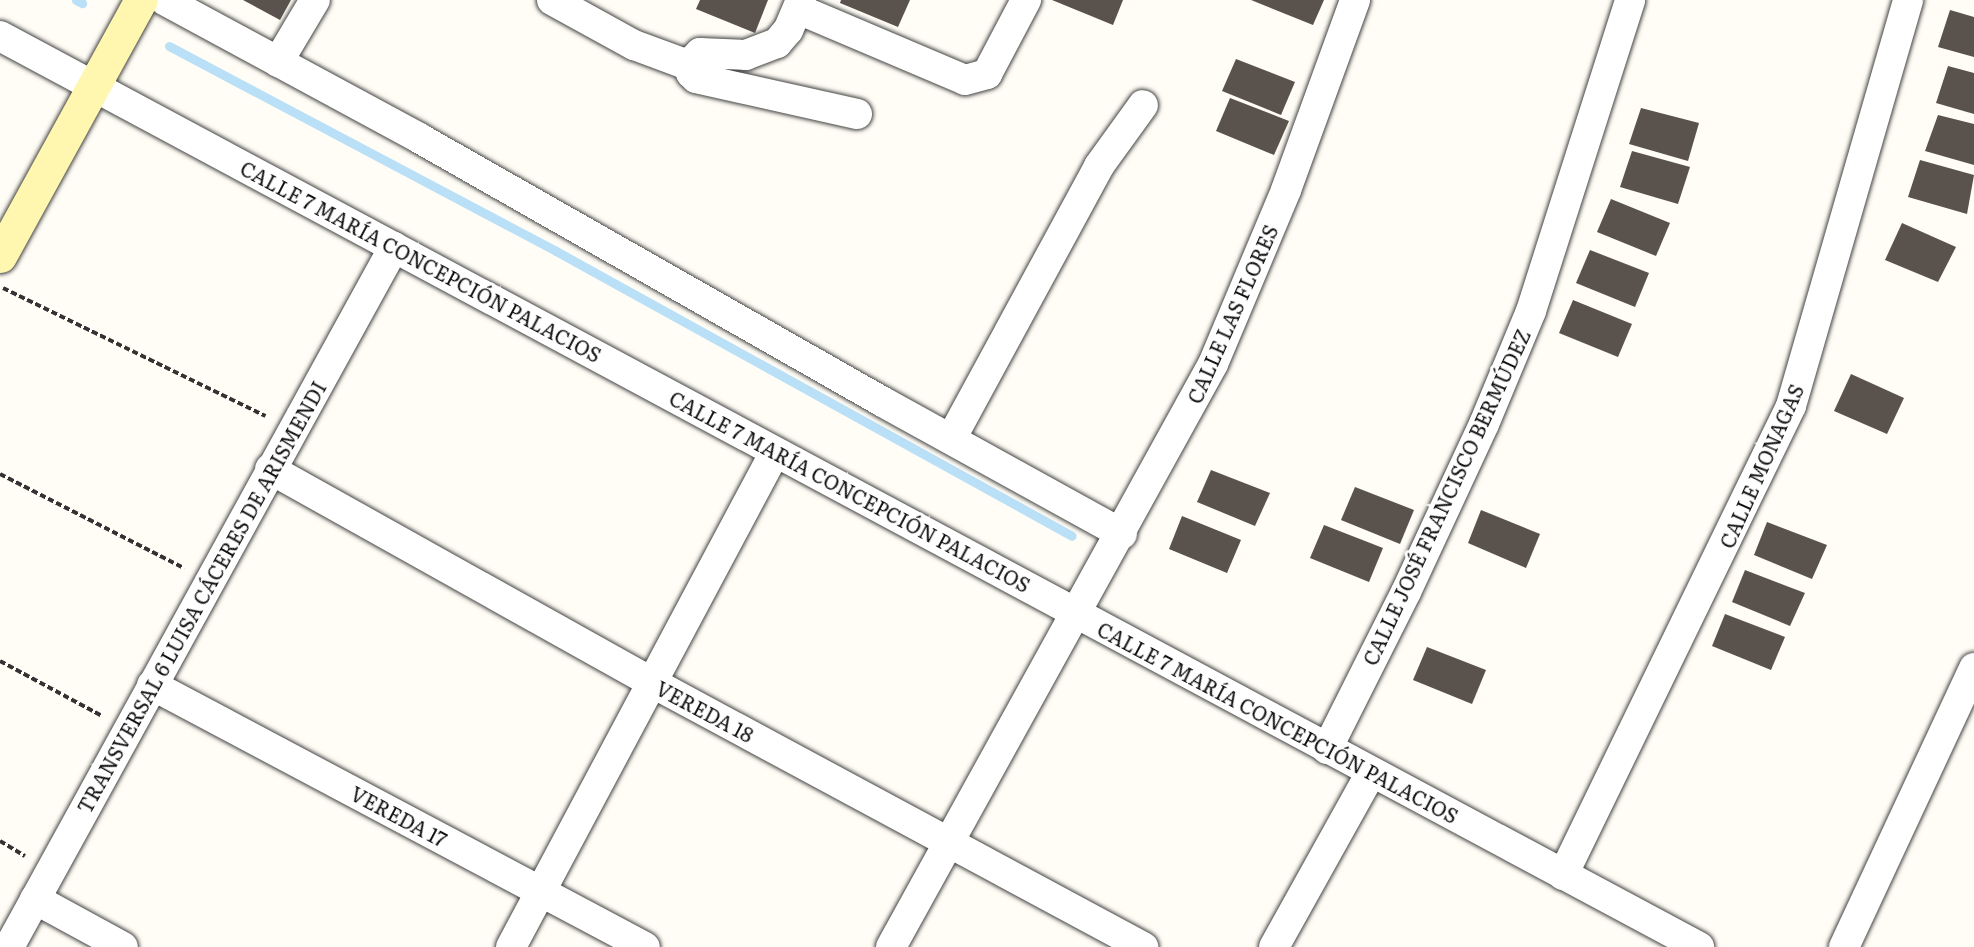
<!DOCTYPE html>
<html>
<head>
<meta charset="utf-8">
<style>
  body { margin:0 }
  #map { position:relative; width:1974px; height:947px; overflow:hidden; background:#fffdf5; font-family:Literata,serif }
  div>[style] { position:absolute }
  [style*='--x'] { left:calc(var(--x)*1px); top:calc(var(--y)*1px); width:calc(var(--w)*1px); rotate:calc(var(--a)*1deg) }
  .stream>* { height:9px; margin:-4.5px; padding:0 4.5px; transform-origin:4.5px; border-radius:4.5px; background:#b9e0f7 }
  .building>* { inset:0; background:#5a524d }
  .path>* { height:4px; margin-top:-2px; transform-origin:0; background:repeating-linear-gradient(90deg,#333 0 6px,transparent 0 9px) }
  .roads { filter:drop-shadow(0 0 2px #444) drop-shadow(0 0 2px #444) }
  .street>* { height:30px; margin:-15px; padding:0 15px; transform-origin:15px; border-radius:15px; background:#fff }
  .secondary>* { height:33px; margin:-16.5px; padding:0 16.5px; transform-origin:16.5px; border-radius:16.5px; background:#fff6b0 }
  span { translate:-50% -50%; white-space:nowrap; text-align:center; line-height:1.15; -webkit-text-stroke:6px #fff; paint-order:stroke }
  .street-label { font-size:20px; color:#111 }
</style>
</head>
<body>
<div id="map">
  <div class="stream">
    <i style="--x:76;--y:0;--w:7;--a:27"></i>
    <i style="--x:169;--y:46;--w:438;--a:27.9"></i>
    <i style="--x:556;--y:251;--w:589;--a:28.91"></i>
  </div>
  <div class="building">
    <i style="clip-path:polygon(243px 0,291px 0,280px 20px)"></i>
    <i style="clip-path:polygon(700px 0,768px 0,755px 33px,696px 9px)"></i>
    <i style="clip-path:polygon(841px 0,910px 0,898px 27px,840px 3px)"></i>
    <i style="clip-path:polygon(1052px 0,1123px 0,1113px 25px)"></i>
    <i style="clip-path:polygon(1251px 0,1324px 0,1313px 25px)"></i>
    <i style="clip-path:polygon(1950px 10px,1974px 17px,1974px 57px,1938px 47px)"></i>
    <i style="clip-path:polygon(1236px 59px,1295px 82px,1281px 115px,1222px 91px)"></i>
    <i style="clip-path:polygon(1948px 66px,1974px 73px,1974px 114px,1936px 103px)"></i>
    <i style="clip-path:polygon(1230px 98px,1289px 121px,1274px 155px,1216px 131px)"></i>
    <i style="clip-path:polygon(1641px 108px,1699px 123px,1688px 161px,1629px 144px)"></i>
    <i style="clip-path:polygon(1938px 115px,1974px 124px,1974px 165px,1925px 151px)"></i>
    <i style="clip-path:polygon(1632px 151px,1690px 167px,1678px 204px,1620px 187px)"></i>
    <i style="clip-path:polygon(1920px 160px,1974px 175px,1967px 214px,1908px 197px)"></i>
    <i style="clip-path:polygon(1611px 199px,1670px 223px,1656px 256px,1597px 232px)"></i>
    <i style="clip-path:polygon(1902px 223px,1956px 247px,1938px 282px,1885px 260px)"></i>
    <i style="clip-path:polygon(1590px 250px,1649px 273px,1635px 307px,1576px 283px)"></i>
    <i style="clip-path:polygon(1573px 300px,1632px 324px,1618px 357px,1559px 333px)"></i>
    <i style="clip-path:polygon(1851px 374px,1904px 398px,1887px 434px,1834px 411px)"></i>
    <i style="clip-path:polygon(1211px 470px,1270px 493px,1255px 526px,1197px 502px)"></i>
    <i style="clip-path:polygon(1355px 487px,1414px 510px,1400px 544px,1341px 520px)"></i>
    <i style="clip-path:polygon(1481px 510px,1540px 534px,1526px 568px,1468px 543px)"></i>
    <i style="clip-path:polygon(1182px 516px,1241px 540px,1227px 573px,1169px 549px)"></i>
    <i style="clip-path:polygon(1767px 522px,1827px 545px,1812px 579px,1754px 555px)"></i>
    <i style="clip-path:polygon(1324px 525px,1383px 548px,1369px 582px,1310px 558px)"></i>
    <i style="clip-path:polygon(1745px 570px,1805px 593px,1790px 626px,1732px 602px)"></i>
    <i style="clip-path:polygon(1725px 614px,1785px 637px,1771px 670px,1712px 646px)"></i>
    <i style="clip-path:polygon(1427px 647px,1486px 670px,1472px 704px,1413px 680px)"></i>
  </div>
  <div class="path">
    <i style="--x:3;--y:288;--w:292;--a:26"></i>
    <i style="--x:0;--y:474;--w:207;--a:27.1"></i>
    <i style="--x:0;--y:661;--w:116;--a:28.3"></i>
    <i style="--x:0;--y:841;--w:29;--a:31"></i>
  </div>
  <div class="roads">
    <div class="street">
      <i style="--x:164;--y:0;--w:290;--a:28.4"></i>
      <i style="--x:419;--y:138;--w:534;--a:29.64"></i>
      <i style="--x:883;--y:402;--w:273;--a:28.9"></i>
      <i style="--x:552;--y:0;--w:94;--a:28.8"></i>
      <i style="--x:634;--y:45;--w:58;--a:20.3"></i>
      <i style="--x:801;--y:0;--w:33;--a:113"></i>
      <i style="--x:788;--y:30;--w:17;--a:130"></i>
      <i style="--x:777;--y:43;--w:33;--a:159"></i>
      <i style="--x:746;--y:55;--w:46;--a:-177.5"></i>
      <i style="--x:700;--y:53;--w:17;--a:135"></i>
      <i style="--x:688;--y:65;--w:9;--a:69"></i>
      <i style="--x:691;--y:73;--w:7;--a:45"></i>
      <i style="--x:696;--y:78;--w:165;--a:12.6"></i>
      <i style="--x:798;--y:9;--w:181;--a:23"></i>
      <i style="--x:965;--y:80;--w:23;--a:-15"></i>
      <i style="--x:987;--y:74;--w:84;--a:-62.2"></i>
      <i style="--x:0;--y:36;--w:1928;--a:28.2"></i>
      <i style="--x:278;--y:62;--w:72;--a:-59.2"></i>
      <i style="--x:951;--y:439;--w:311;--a:-61.5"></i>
      <i style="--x:1099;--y:166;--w:75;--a:-54.2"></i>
      <i style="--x:270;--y:469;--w:439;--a:29.2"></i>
      <i style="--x:653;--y:683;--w:557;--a:28.31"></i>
      <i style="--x:152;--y:685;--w:558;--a:27.99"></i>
      <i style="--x:1327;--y:749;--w:176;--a:-63.3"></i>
      <i style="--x:1406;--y:592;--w:185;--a:-65.1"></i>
      <i style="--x:1484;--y:424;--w:122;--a:-67.4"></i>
      <i style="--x:1531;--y:311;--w:326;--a:-72.3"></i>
      <i style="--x:1563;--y:875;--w:521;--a:-64.07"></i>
      <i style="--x:1791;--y:406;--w:423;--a:-73.9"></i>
      <i style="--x:35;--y:899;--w:100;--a:28.6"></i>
      <i style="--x:9;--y:947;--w:799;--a:-61.19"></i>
      <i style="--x:511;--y:947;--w:561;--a:-61.93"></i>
      <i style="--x:891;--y:947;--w:666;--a:-61.09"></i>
      <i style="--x:1213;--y:364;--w:189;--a:-67.2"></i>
      <i style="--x:1286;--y:190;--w:202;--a:-70"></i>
      <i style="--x:1274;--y:947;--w:199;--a:-60.9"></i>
      <i style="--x:1844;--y:947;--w:308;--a:-65"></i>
    </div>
    <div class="secondary">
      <i style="--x:0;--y:256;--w:292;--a:-61.2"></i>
    </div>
  </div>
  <div class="street-label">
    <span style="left:421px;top:261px;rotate:28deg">CALLE 7 MARÍA CONCEPCIÓN PALACIOS</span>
    <span style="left:1232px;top:314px;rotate:-66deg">CALLE LAS FLORES</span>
    <span style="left:1761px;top:466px;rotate:-66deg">CALLE MONAGAS</span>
    <span style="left:850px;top:491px;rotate:28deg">CALLE 7 MARÍA CONCEPCIÓN PALACIOS</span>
    <span style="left:1446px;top:497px;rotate:-65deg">CALLE JOSÉ FRANCISCO BERMÚDEZ</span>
    <span style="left:201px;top:597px;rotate:-61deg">TRANSVERSAL 6 LUISA CÁCERES DE ARISMENDI</span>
    <span style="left:705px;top:711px;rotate:28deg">VEREDA 18</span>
    <span style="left:1278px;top:722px;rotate:28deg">CALLE 7 MARÍA CONCEPCIÓN PALACIOS</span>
    <span style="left:399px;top:816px;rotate:28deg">VEREDA 17</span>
  </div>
</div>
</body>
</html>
